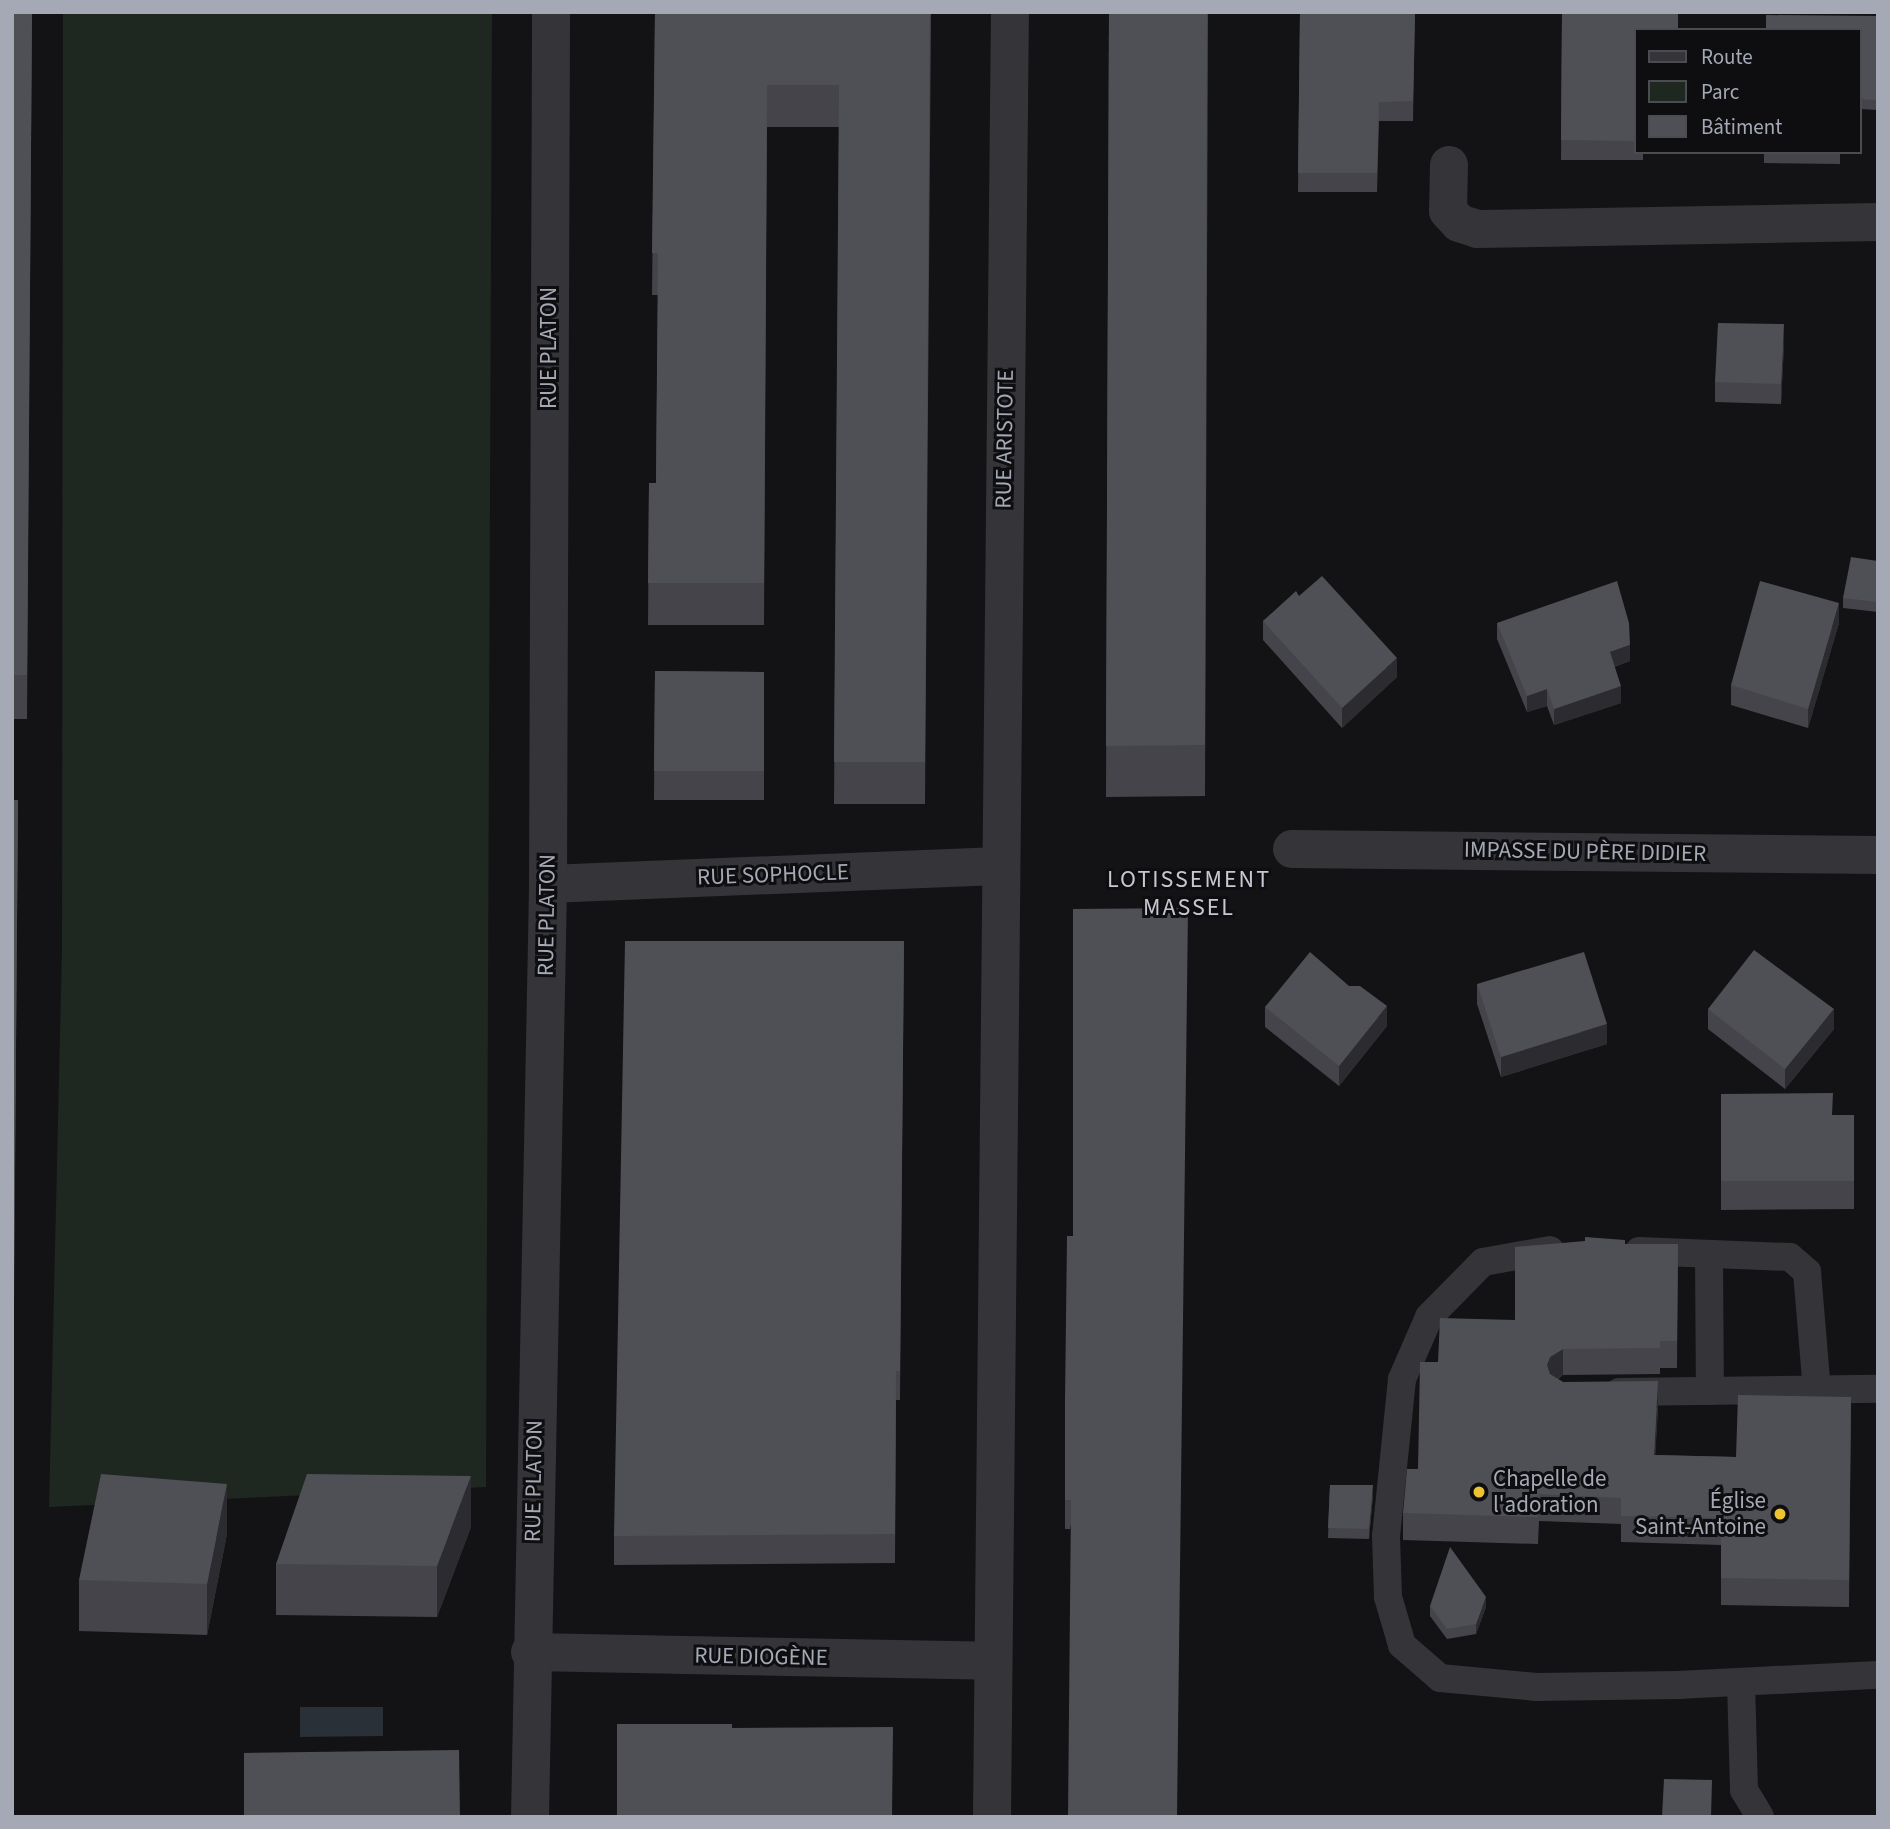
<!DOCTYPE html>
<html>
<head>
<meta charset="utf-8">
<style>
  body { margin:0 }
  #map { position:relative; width:1890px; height:1829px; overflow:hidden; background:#131315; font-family:"Source Sans 3",sans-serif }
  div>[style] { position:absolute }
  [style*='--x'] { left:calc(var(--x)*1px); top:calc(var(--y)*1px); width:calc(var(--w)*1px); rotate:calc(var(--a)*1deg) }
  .green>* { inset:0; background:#1f2721 }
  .water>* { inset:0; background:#2a3038 }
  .service>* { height:28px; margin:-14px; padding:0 14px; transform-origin:14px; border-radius:14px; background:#343439 }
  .minor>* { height:38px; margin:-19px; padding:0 19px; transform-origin:19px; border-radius:19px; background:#343439 }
  .wall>* { inset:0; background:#44444a }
  .shaded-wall>* { inset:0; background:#2c2c30 }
  .building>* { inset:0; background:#4f4f56 }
  .dots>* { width:19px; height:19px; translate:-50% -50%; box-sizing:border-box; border:4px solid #0e0e10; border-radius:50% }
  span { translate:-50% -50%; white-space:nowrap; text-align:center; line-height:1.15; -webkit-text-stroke:6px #0e0e10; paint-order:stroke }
  .street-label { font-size:23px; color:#a5a8b5 }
  .poi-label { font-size:23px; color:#a5a8b5 }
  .left { translate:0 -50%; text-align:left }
  .right { translate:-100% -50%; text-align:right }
  .neighbourhood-label { font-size:24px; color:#c6c7d1; letter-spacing:2px }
  .frame { position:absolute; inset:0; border:14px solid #a5a8b5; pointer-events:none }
  .legend { position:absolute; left:1634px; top:28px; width:228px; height:126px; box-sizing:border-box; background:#0e0e10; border:2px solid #4a4c52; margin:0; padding:9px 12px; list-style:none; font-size:21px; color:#a5a8b5 }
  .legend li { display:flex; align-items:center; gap:14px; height:35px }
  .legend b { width:35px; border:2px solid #4a4c52 }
</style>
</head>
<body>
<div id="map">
  <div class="green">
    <i style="clip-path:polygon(63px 12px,492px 12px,486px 1487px,49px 1507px,62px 949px)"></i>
  </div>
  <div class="water">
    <i style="clip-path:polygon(300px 1707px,383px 1707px,383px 1736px,300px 1737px)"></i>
  </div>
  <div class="service">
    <i style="--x:1550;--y:1250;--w:68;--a:169.8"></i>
    <i style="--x:1483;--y:1262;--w:77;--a:134.5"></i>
    <i style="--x:1429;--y:1317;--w:68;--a:113.5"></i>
    <i style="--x:1402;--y:1379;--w:158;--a:95.8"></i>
    <i style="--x:1386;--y:1536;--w:61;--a:88.1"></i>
    <i style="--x:1388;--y:1597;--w:50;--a:73.7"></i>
    <i style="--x:1402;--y:1645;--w:50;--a:41"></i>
    <i style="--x:1440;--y:1678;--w:97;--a:5.3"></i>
    <i style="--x:1537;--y:1687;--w:141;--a:-0.8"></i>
    <i style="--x:1678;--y:1685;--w:200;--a:-2.9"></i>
    <i style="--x:1639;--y:1251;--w:151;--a:2.3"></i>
    <i style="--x:1790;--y:1257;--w:23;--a:41"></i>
    <i style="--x:1807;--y:1272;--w:118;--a:85.2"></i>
    <i style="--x:1709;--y:1257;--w:134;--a:89.6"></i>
    <i style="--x:1619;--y:1392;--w:259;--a:-0.7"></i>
    <i style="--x:1741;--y:1682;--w:108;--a:88.4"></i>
    <i style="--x:1744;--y:1790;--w:31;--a:59"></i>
  </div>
  <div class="minor">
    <i style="--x:1449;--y:165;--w:46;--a:91.2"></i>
    <i style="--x:1448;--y:211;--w:16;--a:47"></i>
    <i style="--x:1459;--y:223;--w:20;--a:18"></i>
    <i style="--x:1478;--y:229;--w:400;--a:-1"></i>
    <i style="--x:1292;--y:849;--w:586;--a:0.59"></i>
    <i style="--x:548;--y:884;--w:451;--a:-2.3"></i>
    <i style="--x:530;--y:1652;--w:461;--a:1.1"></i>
    <i style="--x:530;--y:1817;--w:933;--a:-88.89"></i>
    <i style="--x:548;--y:884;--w:872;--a:-89.8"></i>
    <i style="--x:992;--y:1817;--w:1805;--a:-89.43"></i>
  </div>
  <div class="wall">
    <i style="clip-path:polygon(12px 12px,32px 12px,27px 719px,12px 719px)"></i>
    <i style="clip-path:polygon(655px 12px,931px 12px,925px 804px,834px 804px,839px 127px,767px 127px,764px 625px,648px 625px,649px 483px,656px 483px,658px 295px,652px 295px)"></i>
    <i style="clip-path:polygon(1109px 12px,1208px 12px,1205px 796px,1106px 797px)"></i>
    <i style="clip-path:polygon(1300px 12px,1415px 12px,1413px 121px,1379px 121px,1377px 192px,1298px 192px)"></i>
    <i style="clip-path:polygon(1562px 12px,1636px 30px,1636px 152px,1643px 152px,1643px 160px,1561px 160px)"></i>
    <i style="clip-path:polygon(1860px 30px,1878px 67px,1877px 110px,1860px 109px)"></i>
    <i style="clip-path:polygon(1764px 152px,1840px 152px,1840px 164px,1764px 163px)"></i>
    <i style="clip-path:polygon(1784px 344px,1781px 404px,1715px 402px,1715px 382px)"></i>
    <i style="clip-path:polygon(1878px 561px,1878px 612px,1843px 608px,1843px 598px)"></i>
    <i style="clip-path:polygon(1299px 596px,1397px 677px,1342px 728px,1263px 640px,1263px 621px)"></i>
    <i style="clip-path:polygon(1497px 623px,1630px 661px,1614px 667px,1621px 703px,1554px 725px,1547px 706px,1527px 712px,1497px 639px)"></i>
    <i style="clip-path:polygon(1839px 623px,1808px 728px,1731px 705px,1731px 685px)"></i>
    <i style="clip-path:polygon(655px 671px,764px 672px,764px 800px,654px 800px)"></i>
    <i style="clip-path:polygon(12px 800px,18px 800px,14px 1313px,12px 1313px)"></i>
    <i style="clip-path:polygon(1188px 908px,1070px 1529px,1065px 1529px,1065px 1428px,1073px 1236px)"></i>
    <i style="clip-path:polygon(904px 941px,900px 1400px,896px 1400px,895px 1563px,614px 1565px,614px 1536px)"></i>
    <i style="clip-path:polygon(1477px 984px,1607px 1044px,1501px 1077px,1477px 1004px)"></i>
    <i style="clip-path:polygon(1349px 986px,1387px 1026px,1339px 1086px,1265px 1027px,1265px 1007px)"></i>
    <i style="clip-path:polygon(1708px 1009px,1834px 1029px,1785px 1089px,1708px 1029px)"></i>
    <i style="clip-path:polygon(1721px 1094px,1833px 1115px,1854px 1115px,1854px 1209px,1721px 1210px)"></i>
    <i style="clip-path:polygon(1625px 1244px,1678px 1244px,1677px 1368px,1660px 1368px,1660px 1374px,1563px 1375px,1558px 1379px,1563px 1382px,1658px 1408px,1655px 1455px,1736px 1457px,1851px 1397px,1849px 1607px,1721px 1605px,1721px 1545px,1621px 1542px,1621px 1524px,1539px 1521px,1538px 1544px,1403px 1540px,1403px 1513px,1418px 1469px,1438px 1362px,1515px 1320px)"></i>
    <i style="clip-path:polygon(1330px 1485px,1373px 1495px,1369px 1539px,1328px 1538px)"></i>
    <i style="clip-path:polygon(471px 1527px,437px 1617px,276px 1615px,276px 1564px)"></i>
    <i style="clip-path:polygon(227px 1534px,207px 1635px,79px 1631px,79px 1580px)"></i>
    <i style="clip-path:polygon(1430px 1606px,1486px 1607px,1476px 1634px,1447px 1639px,1430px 1616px)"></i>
  </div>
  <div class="shaded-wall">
    <i style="clip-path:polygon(1784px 324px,1784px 344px,1781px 404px,1781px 384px)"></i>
    <i style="clip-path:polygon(1839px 603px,1839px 623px,1808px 728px,1808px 709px)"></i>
    <i style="clip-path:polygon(1630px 645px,1630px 661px,1610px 668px,1610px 652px)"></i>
    <i style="clip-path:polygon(1397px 658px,1397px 677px,1342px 728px,1342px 708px)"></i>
    <i style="clip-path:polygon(1621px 686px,1621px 703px,1554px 725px,1554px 709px)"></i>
    <i style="clip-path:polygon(1547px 689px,1547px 706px,1527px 712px,1527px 696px)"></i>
    <i style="clip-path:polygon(1387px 1006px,1387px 1026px,1339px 1086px,1339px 1066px)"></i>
    <i style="clip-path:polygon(1834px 1009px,1834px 1029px,1785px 1089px,1785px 1069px)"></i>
    <i style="clip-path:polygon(1607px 1024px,1607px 1044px,1501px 1077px,1501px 1057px)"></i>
    <i style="clip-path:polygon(1563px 1349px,1563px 1375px,1550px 1383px,1547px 1365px,1550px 1357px)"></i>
    <i style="clip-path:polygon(1658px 1381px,1658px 1408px,1654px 1482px,1654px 1455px)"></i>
    <i style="clip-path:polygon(471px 1476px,471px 1527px,437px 1617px,437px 1566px)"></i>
    <i style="clip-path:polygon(227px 1484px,227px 1534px,207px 1635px,207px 1584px)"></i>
    <i style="clip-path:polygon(1373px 1485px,1373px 1495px,1369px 1539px,1369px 1529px)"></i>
    <i style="clip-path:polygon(1486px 1597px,1486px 1607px,1476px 1634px,1476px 1624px)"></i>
  </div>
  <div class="building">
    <i style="clip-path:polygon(12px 12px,32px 12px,27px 675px,12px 675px)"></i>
    <i style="clip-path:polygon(655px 12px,930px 12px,925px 762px,834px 762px,839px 85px,767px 85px,764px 583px,648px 583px,649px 483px,656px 483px,658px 253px,652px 253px)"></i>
    <i style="clip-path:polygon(1109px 12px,1207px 12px,1205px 745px,1106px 746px)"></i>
    <i style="clip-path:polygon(1300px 12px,1415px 12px,1413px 101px,1379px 102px,1377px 173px,1298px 173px)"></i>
    <i style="clip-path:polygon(1562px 12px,1678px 12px,1678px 30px,1636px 30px,1636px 141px,1561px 140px)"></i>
    <i style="clip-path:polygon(1766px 15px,1878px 16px,1877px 100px,1860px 99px,1860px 30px,1766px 30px)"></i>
    <i style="clip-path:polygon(1764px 152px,1840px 152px,1840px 154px,1764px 153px)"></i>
    <i style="clip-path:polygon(1718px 323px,1784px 324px,1781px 384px,1715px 382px)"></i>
    <i style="clip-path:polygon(1851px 557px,1878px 561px,1878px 602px,1843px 598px)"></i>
    <i style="clip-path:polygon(1322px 576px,1397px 658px,1342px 708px,1263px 621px,1296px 591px,1299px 596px)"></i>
    <i style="clip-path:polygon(1617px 581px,1629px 623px,1630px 645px,1610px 652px,1621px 686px,1554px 709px,1547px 689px,1527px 696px,1497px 623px)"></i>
    <i style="clip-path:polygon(1760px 581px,1839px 603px,1808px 709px,1731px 685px)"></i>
    <i style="clip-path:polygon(655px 671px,764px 672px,764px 771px,654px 771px)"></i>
    <i style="clip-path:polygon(12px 800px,18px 800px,14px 1276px,12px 1276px)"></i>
    <i style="clip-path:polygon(1188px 908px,1177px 1817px,1068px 1817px,1071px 1500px,1065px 1500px,1065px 1401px,1067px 1236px,1073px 1236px,1073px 909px)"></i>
    <i style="clip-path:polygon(625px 941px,904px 941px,900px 1371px,896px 1371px,895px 1534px,614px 1536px)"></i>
    <i style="clip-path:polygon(1754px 950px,1834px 1009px,1785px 1069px,1708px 1009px)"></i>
    <i style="clip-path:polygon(1310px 952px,1349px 986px,1360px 986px,1387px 1006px,1339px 1066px,1265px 1007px)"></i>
    <i style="clip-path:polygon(1584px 952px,1607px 1024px,1501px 1057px,1477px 984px)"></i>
    <i style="clip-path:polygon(1833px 1093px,1832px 1115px,1854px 1115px,1854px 1181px,1721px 1181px,1721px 1094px)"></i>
    <i style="clip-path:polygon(1585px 1237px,1625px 1240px,1625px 1244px,1678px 1244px,1677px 1341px,1660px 1341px,1660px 1348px,1563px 1349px,1550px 1357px,1547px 1365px,1550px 1374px,1563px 1382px,1658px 1381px,1654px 1455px,1736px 1457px,1738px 1395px,1851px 1397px,1849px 1580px,1721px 1578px,1721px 1518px,1621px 1516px,1621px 1498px,1539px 1494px,1538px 1517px,1403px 1513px,1407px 1469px,1418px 1469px,1420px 1362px,1438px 1362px,1440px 1318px,1515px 1320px,1515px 1247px,1585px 1241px)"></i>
    <i style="clip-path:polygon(101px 1474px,227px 1484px,207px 1584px,79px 1580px)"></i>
    <i style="clip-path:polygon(307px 1474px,471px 1476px,437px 1566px,276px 1564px)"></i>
    <i style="clip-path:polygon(1330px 1485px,1373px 1485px,1369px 1529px,1328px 1528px)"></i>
    <i style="clip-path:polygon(1450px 1547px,1486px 1597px,1476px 1624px,1447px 1629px,1430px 1606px)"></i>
    <i style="clip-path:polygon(617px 1724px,732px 1724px,732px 1728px,893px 1727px,892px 1817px,617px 1817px)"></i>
    <i style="clip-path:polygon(459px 1750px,460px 1817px,244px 1817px,244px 1753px)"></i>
    <i style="clip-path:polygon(1664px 1779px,1712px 1780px,1711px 1817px,1662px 1817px)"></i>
  </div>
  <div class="dots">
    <i style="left:1479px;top:1492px;background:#eec332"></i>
    <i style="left:1780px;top:1514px;background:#eec332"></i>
  </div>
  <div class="street-label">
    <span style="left:549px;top:348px;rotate:-90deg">RUE PLATON</span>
    <span style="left:1005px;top:439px;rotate:-89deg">RUE ARISTOTE</span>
    <span style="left:1585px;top:852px;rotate:1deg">IMPASSE DU PÈRE DIDIER</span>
    <span style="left:773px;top:875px;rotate:-2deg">RUE SOPHOCLE</span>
    <span style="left:547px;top:915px;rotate:-89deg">RUE PLATON</span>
    <span style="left:534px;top:1481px;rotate:-89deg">RUE PLATON</span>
    <span style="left:761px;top:1657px;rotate:1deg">RUE DIOGÈNE</span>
  </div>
  <div class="poi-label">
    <span class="left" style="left:1493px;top:1492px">Chapelle de<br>l'adoration</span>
    <span class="right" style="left:1766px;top:1514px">Église<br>Saint-Antoine</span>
  </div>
  <div class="neighbourhood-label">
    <span style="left:1189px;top:894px">LOTISSEMENT<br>MASSEL</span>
  </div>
  <div class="frame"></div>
  <ul class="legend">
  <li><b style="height:9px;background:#343439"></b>Route</li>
  <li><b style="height:19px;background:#1f2721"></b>Parc</li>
  <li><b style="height:19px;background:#4f4f56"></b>Bâtiment</li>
  </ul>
</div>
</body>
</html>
